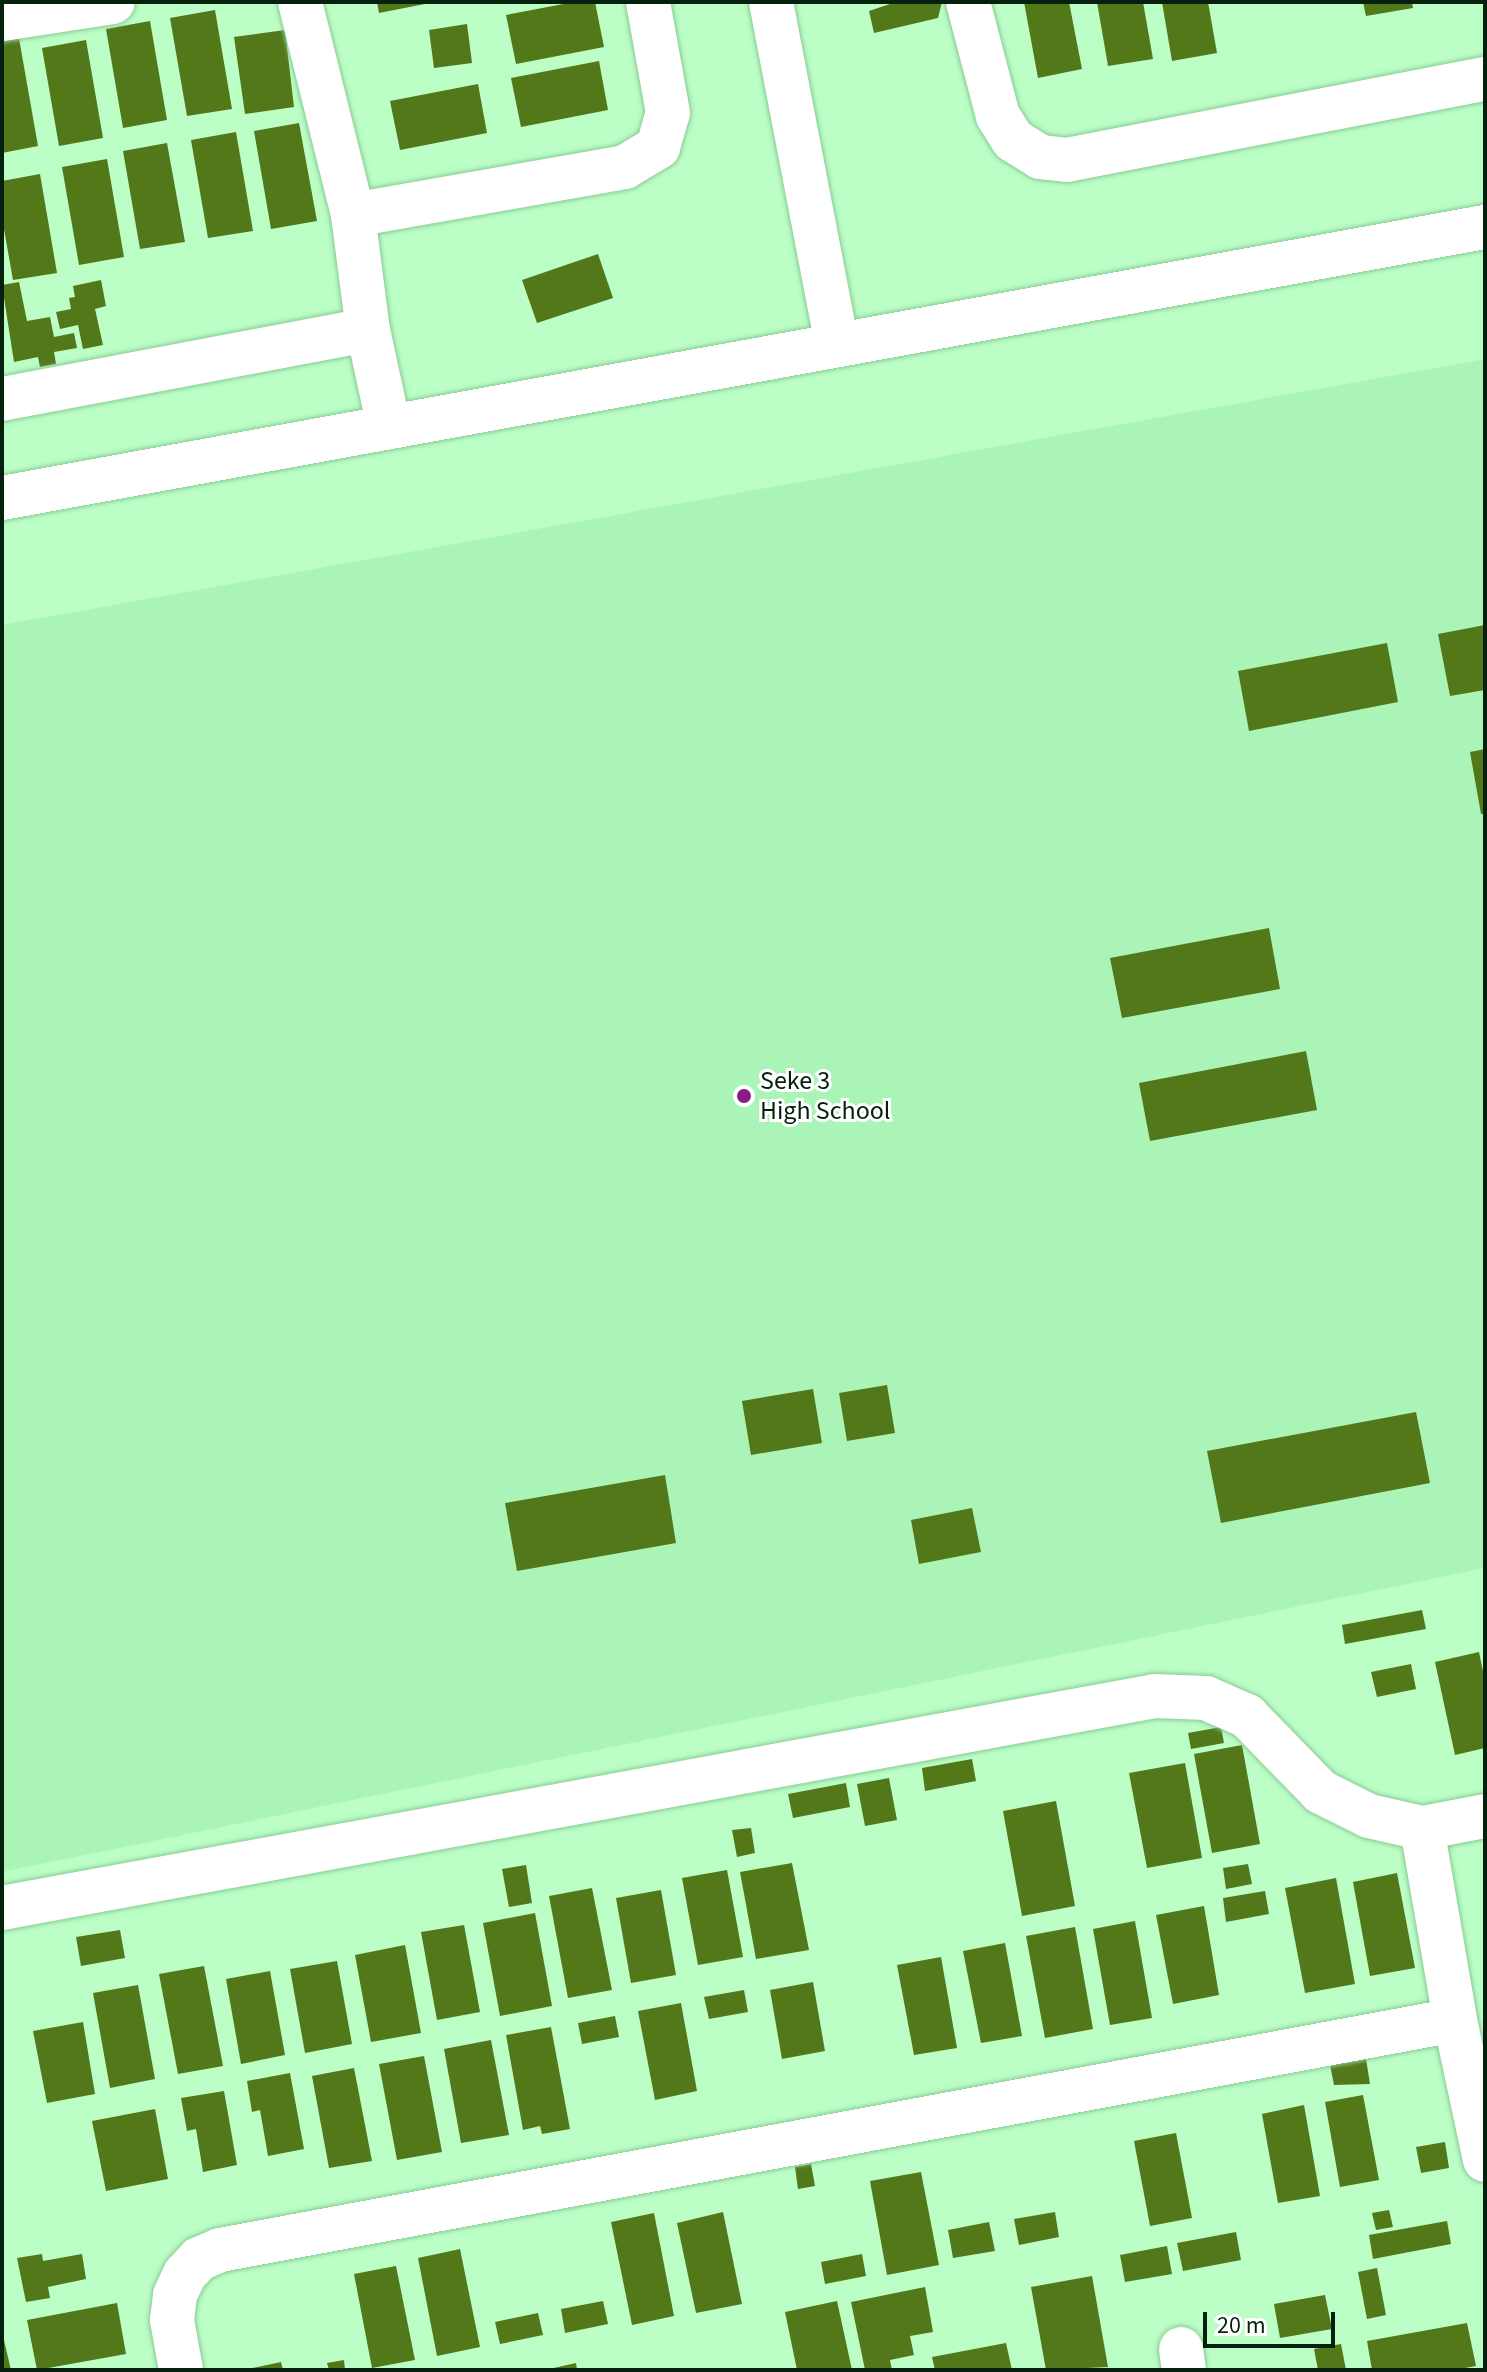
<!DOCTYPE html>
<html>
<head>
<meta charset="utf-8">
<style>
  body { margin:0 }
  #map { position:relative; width:1487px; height:2372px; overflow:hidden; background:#bbfec6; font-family:"Source Sans 3",sans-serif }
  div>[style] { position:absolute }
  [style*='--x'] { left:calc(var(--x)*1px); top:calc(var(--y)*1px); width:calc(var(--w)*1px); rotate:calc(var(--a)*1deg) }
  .built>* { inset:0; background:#abf4b7 }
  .building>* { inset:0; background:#527819 }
  .roads { filter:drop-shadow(0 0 2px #89ca94) drop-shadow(0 0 2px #89ca94) }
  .minor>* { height:44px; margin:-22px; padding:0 22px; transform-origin:22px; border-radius:22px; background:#fff }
  .dots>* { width:22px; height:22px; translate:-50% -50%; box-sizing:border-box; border:4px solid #fff; border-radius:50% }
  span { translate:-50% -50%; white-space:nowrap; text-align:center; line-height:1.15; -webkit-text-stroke:6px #fff; paint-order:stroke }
  .poi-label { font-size:26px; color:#05200c }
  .left { translate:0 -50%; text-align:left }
  .frame { position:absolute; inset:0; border:4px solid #05200c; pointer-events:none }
  .scale { position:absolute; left:1203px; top:2312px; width:132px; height:36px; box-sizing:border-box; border:4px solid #05200c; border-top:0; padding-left:10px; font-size:24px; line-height:28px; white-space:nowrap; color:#05200c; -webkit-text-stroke:6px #fff; paint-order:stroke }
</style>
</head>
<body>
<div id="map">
  <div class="built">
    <i style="clip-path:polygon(1485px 359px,1485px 1568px,2px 1872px,2px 625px)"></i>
  </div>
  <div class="building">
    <i style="clip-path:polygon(377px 2px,429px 2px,430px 3px,379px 13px)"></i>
    <i style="clip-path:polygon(574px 2px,595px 2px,604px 47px,516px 64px,506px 15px)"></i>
    <i style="clip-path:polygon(896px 2px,942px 2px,938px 18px,874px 33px,869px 11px)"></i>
    <i style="clip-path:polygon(1024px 2px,1069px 2px,1082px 69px,1038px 78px)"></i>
    <i style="clip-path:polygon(1097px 2px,1143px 2px,1153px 59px,1108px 66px)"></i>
    <i style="clip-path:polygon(1162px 2px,1208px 2px,1217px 53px,1172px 61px)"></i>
    <i style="clip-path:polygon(1363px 2px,1412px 2px,1413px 8px,1366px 16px)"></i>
    <i style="clip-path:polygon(215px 10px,232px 109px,187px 116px,170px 18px)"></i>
    <i style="clip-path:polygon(150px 21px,167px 120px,123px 128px,106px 29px)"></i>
    <i style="clip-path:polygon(467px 24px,472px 63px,434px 68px,429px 30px)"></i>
    <i style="clip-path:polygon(17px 27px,38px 146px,2px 153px,2px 30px)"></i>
    <i style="clip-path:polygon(285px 30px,294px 107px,245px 114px,234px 37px)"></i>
    <i style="clip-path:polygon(86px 40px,103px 138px,59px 146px,42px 48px)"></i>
    <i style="clip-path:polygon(599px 61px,608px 110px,521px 127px,511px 78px)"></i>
    <i style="clip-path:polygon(478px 84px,487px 133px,400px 150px,390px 101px)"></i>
    <i style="clip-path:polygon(299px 123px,317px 221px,271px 229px,254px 131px)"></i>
    <i style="clip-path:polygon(236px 132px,253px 231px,208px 238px,191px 140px)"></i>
    <i style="clip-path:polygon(167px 143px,185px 242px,140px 249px,123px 151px)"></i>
    <i style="clip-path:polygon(107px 159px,124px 257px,79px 265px,62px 167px)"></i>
    <i style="clip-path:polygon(40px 174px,57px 273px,13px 280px,2px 218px,2px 181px)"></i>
    <i style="clip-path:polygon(598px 254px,613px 298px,537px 323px,522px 280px)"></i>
    <i style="clip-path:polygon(101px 280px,106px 306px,95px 309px,103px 345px,83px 349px,78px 325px,60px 329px,56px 312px,71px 309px,69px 298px,75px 297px,73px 286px)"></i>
    <i style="clip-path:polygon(19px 282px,27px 321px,50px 317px,54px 337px,74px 333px,77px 348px,54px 352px,56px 364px,40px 367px,38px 357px,14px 362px,2px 285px)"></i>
    <i style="clip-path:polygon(1485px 625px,1485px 690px,1450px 696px,1438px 634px)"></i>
    <i style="clip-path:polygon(1387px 643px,1398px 702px,1249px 731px,1238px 671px)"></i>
    <i style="clip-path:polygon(1485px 749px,1485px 814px,1481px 814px,1470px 752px)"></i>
    <i style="clip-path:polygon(1269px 928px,1280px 989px,1122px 1018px,1110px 958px)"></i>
    <i style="clip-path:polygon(1306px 1051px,1317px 1110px,1150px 1141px,1139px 1083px)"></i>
    <i style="clip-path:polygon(887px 1385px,895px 1433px,847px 1441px,839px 1393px)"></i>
    <i style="clip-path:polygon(813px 1389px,822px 1443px,751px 1455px,742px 1401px)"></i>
    <i style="clip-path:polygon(1416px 1412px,1430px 1483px,1221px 1523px,1207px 1451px)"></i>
    <i style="clip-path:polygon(665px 1475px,676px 1543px,517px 1571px,505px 1503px)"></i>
    <i style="clip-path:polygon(972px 1508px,981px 1552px,919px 1564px,911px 1520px)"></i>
    <i style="clip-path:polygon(1422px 1610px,1426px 1629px,1345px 1644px,1342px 1625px)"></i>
    <i style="clip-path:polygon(1479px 1652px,1485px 1681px,1485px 1748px,1455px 1755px,1435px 1662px)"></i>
    <i style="clip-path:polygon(1411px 1664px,1416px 1689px,1377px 1697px,1371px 1672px)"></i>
    <i style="clip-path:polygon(1221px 1727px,1224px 1743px,1191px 1749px,1188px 1733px)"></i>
    <i style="clip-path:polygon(1242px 1745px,1260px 1844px,1212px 1853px,1194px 1754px)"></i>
    <i style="clip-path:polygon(972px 1759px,976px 1781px,925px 1791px,922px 1768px)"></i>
    <i style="clip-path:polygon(1185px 1763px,1202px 1858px,1147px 1868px,1129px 1773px)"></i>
    <i style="clip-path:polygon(889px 1778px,897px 1820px,865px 1826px,857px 1784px)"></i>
    <i style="clip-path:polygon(846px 1783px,850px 1807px,793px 1818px,788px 1794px)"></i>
    <i style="clip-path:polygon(1056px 1801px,1075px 1906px,1022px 1916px,1003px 1811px)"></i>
    <i style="clip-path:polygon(751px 1828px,755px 1853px,737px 1857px,732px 1830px)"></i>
    <i style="clip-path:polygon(792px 1863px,809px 1950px,756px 1959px,740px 1872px)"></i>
    <i style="clip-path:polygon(1248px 1864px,1252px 1884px,1226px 1889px,1223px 1868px)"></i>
    <i style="clip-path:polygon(526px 1865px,532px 1903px,509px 1907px,502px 1869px)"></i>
    <i style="clip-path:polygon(727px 1870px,743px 1957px,698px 1965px,682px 1878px)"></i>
    <i style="clip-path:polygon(1397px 1873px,1415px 1968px,1370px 1976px,1353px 1882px)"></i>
    <i style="clip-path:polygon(1336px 1878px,1355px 1984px,1305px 1993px,1285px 1888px)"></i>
    <i style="clip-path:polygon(592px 1888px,612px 1990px,568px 1998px,549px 1896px)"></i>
    <i style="clip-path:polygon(661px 1890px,676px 1975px,631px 1983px,616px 1898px)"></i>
    <i style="clip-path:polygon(1265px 1891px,1269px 1914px,1226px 1922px,1223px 1898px)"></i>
    <i style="clip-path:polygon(1204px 1906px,1219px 1995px,1173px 2004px,1156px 1915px)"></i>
    <i style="clip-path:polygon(535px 1913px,552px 2006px,500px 2016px,483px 1923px)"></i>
    <i style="clip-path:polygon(1135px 1921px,1152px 2018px,1110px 2025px,1093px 1929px)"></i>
    <i style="clip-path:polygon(464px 1925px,480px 2012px,437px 2020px,421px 1932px)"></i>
    <i style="clip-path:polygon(1075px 1927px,1093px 2029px,1045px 2038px,1026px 1936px)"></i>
    <i style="clip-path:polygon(120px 1930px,125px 1958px,81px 1966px,76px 1937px)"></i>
    <i style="clip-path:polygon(1005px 1943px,1022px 2036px,981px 2043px,963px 1951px)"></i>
    <i style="clip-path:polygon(405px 1945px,421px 2033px,371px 2042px,355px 1955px)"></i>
    <i style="clip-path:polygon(941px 1957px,957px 2048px,914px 2055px,897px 1965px)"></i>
    <i style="clip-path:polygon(337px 1961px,352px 2044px,305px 2053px,290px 1969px)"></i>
    <i style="clip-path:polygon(204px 1966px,223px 2066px,178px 2074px,159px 1974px)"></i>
    <i style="clip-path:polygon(270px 1971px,285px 2055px,241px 2064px,226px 1979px)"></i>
    <i style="clip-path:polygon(813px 1982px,825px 2051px,782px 2059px,770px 1990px)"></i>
    <i style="clip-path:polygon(138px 1985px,155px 2079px,110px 2088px,93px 1993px)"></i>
    <i style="clip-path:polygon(744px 1990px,748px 2012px,709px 2019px,704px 1997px)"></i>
    <i style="clip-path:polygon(681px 2003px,697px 2091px,655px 2100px,638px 2011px)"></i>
    <i style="clip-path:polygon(615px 2016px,619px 2037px,582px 2044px,578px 2023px)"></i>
    <i style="clip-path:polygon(83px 2022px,95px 2094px,47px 2103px,33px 2031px)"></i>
    <i style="clip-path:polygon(551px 2027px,570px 2129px,542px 2134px,540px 2126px,523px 2130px,506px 2035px)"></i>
    <i style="clip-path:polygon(491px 2040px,509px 2135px,461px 2143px,444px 2049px)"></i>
    <i style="clip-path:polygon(424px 2056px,442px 2152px,397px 2160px,379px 2064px)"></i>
    <i style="clip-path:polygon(1366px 2059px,1370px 2084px,1334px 2085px,1330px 2065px)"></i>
    <i style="clip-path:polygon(354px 2068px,372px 2161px,329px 2168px,312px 2076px)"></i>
    <i style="clip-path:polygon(290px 2073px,304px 2149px,268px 2156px,260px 2110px,252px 2112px,247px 2081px)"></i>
    <i style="clip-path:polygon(224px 2091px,237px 2165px,203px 2172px,196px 2129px,187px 2131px,181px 2098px)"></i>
    <i style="clip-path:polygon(1363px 2095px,1379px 2180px,1340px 2187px,1325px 2102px)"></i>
    <i style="clip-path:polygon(1304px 2105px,1320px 2196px,1278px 2203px,1262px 2114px)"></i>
    <i style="clip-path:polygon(155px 2109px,168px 2179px,106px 2191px,92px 2121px)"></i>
    <i style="clip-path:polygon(1176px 2133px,1192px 2218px,1150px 2226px,1134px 2141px)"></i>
    <i style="clip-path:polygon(1445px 2142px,1449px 2168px,1421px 2173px,1416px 2147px)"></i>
    <i style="clip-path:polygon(811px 2164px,815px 2186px,798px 2189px,795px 2167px)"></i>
    <i style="clip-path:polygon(921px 2172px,939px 2265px,887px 2275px,870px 2181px)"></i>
    <i style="clip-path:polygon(1389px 2210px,1393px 2227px,1376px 2230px,1372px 2213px)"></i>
    <i style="clip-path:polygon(723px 2212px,742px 2304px,696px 2313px,677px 2223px)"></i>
    <i style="clip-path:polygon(1055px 2212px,1059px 2237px,1019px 2245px,1014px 2219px)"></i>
    <i style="clip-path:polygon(654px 2213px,674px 2316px,632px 2325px,611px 2222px)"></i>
    <i style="clip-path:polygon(1447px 2221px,1451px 2244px,1373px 2259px,1369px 2235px)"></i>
    <i style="clip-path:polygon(989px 2222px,995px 2251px,953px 2258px,948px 2230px)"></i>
    <i style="clip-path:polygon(1236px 2232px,1241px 2260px,1183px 2271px,1177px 2243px)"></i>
    <i style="clip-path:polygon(1167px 2246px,1172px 2274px,1125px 2282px,1120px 2255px)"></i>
    <i style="clip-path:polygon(460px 2249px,480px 2347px,437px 2356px,418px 2258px)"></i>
    <i style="clip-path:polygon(42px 2254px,43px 2261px,82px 2254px,86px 2279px,48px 2287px,50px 2298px,26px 2302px,17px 2258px)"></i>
    <i style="clip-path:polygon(862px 2254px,866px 2276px,825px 2284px,821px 2262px)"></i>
    <i style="clip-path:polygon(396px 2266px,415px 2360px,372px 2368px,354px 2274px)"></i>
    <i style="clip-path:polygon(1377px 2268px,1386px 2315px,1367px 2319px,1358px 2272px)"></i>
    <i style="clip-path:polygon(1092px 2276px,1108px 2367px,1046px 2370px,1031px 2287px)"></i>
    <i style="clip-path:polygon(925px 2287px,933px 2332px,910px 2336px,914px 2355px,890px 2360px,892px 2370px,865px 2370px,851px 2302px)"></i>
    <i style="clip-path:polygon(1325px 2295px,1332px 2329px,1280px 2338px,1274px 2304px)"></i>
    <i style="clip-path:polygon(603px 2301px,608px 2324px,565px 2333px,561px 2309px)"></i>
    <i style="clip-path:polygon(837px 2301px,852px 2370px,797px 2370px,785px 2312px)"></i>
    <i style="clip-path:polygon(117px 2303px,126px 2354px,37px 2370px,27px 2320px)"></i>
    <i style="clip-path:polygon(538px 2313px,543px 2335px,500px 2344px,495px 2322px)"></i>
    <i style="clip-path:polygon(1467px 2323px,1476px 2366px,1455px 2370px,1372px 2370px,1367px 2341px)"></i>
    <i style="clip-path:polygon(3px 2336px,11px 2370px,2px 2370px)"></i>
    <i style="clip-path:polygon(1006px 2343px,1012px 2370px,935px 2370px,932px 2357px)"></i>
    <i style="clip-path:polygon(1341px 2344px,1346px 2370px,1318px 2370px,1314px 2349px)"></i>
    <i style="clip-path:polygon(344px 2360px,345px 2370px,329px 2370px,327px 2363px)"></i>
    <i style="clip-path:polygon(281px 2362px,283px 2370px,248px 2370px,248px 2369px)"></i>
    <i style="clip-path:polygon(576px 2363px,577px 2370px,549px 2370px,549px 2369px)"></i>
  </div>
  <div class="roads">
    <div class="minor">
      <i style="--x:300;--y:2;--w:219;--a:76"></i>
      <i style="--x:353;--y:215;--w:116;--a:82.6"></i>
      <i style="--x:368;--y:330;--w:99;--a:77.8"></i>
      <i style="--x:771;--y:2;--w:348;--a:79.1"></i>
      <i style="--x:968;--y:2;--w:118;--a:75.3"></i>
      <i style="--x:998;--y:116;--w:28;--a:58"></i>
      <i style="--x:1013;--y:140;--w:32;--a:32"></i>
      <i style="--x:1040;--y:157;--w:27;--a:6"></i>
      <i style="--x:1067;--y:160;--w:426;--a:-11"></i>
      <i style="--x:2;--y:19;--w:112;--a:-8.7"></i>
      <i style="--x:353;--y:215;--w:276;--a:-10"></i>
      <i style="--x:625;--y:167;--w:39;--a:-31"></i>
      <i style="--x:658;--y:147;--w:35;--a:-74"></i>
      <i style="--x:668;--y:113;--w:113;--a:-100.2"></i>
      <i style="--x:2;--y:399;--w:372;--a:-10.7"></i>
      <i style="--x:2;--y:498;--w:1508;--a:-10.36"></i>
      <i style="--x:1485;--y:1816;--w:64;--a:169.2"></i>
      <i style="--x:1422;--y:1828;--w:195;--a:80.2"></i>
      <i style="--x:1455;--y:2020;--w:143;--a:77.9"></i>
      <i style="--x:2;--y:1908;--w:1172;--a:-10.42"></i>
      <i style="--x:1155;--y:1696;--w:51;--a:2.2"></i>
      <i style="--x:1206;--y:1698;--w:45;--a:23.7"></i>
      <i style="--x:1247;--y:1716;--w:106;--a:45.8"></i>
      <i style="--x:1321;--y:1792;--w:54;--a:26.6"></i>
      <i style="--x:1369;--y:1816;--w:54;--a:12.8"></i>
      <i style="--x:1181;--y:2349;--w:21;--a:82"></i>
      <i style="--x:181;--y:2370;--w:51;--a:-100.2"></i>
      <i style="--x:172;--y:2320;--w:25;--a:-83"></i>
      <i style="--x:175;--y:2295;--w:23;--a:-65"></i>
      <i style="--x:185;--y:2274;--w:21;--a:-47"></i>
      <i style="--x:199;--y:2259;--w:23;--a:-23"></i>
      <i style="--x:220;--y:2250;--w:1256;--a:-10.55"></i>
    </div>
  </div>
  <div class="dots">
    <i style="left:744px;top:1096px;background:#871e85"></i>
  </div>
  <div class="poi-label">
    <span class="left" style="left:760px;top:1096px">Seke 3<br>High School</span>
  </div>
  <div class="frame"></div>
  <div class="scale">20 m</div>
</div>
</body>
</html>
